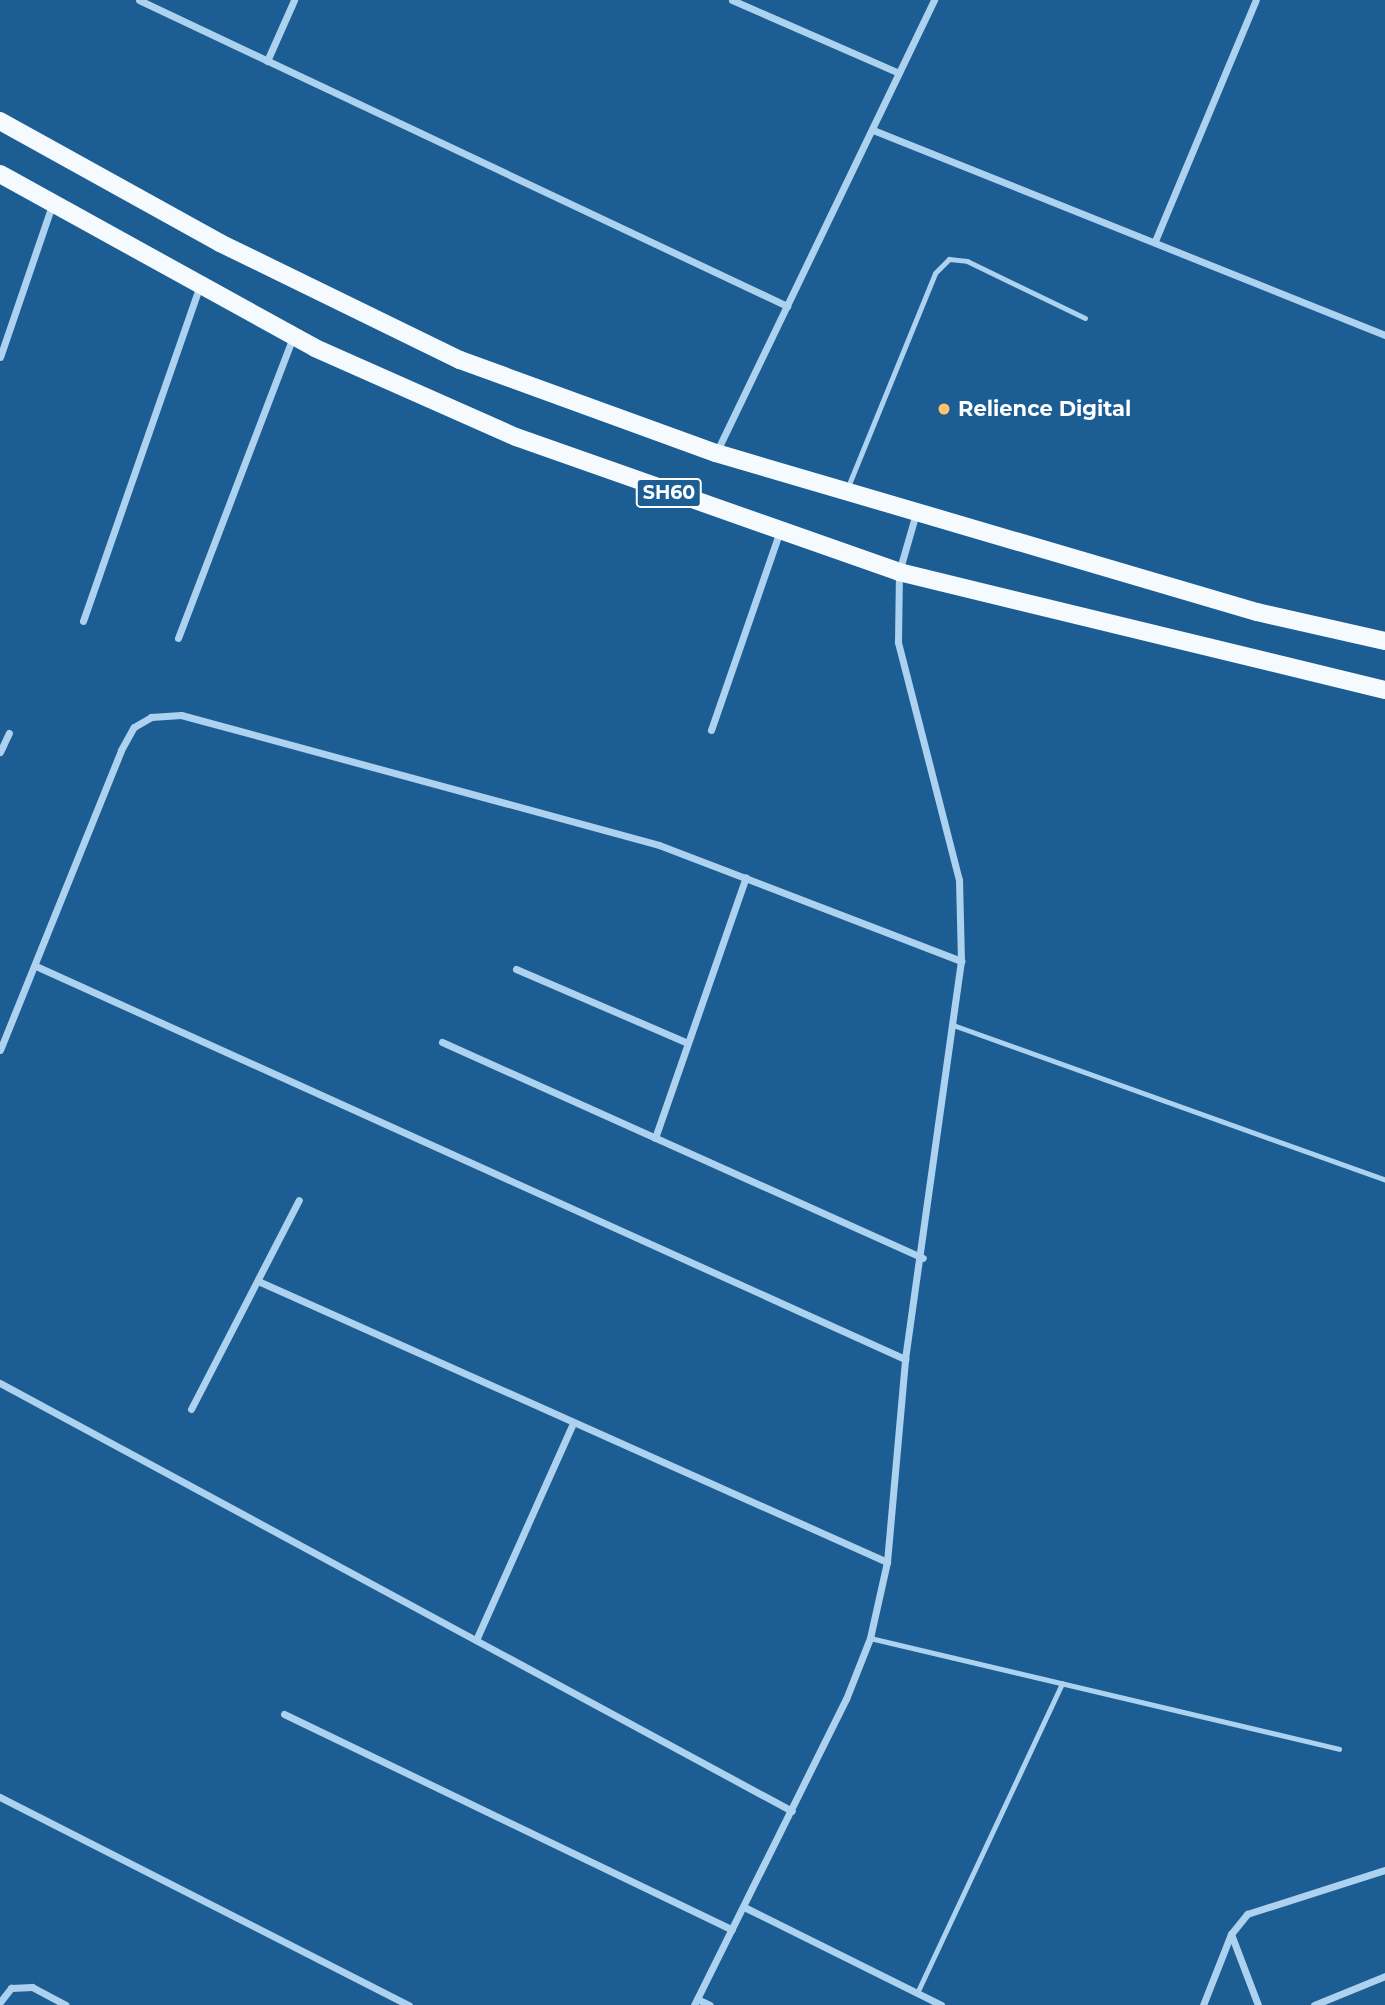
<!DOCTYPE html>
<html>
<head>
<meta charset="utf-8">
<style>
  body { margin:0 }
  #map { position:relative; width:1385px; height:2005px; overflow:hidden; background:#1c5e93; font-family:Montserrat,sans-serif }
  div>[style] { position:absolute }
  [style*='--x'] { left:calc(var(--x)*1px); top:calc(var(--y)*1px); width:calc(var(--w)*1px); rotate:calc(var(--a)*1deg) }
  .lane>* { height:5px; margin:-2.5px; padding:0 2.5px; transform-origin:2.5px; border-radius:2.5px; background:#add2ef }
  .street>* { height:7px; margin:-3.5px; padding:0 3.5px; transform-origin:3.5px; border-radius:3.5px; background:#add2ef }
  .primary>* { height:18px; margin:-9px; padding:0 9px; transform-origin:9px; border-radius:9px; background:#f5faff }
  .dots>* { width:19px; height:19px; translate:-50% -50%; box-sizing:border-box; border:4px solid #1c5e93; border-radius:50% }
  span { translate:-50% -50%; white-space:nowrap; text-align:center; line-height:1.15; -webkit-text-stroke:5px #1c5e93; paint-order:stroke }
  .shield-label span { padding:2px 5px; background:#1c5e93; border:2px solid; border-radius:5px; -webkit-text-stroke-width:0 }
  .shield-label { font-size:19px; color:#fff; font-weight:700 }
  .poi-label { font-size:21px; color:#fff; font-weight:700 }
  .left { translate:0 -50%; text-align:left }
</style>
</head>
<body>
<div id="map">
  <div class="lane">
    <i style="--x:847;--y:489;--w:233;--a:-67.8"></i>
    <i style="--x:935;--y:273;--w:20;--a:-45"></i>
    <i style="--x:949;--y:259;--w:18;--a:6"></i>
    <i style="--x:967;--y:261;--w:131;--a:25.8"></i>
    <i style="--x:953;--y:1025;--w:459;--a:19.7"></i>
    <i style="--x:870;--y:1638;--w:482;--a:13.3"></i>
    <i style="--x:917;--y:1993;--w:342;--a:-64.9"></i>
  </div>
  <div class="street">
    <i style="--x:139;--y:0;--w:717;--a:25.28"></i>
    <i style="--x:732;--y:0;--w:182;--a:23.6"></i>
    <i style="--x:267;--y:61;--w:67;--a:-66.1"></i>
    <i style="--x:873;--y:130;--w:552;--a:21.82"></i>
    <i style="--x:1155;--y:241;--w:261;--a:-67.3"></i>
    <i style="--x:0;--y:357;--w:161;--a:-71.1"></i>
    <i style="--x:716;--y:453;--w:503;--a:-64.3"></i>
    <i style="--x:83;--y:621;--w:356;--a:-70.8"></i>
    <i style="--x:178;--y:638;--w:322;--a:-69.1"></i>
    <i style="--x:711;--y:730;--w:207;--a:-70.9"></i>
    <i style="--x:0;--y:752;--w:21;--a:-65"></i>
    <i style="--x:38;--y:967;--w:952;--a:24.33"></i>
    <i style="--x:516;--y:969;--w:187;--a:23.3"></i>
    <i style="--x:442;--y:1042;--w:527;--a:24.18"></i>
    <i style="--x:0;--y:1050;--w:323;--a:-68"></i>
    <i style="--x:121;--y:750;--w:26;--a:-61"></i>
    <i style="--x:134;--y:727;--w:20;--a:-30"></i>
    <i style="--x:151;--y:717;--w:30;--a:-4"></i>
    <i style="--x:181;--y:715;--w:495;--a:15.2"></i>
    <i style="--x:659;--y:845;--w:324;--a:21"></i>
    <i style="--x:655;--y:1138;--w:276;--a:-70.8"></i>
    <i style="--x:258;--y:1281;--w:689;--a:24.07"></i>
    <i style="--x:0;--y:1383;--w:900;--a:28.39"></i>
    <i style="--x:191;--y:1409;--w:235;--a:-62.7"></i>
    <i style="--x:476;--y:1640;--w:238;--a:-65.9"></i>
    <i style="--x:284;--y:1714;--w:497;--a:25.7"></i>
    <i style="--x:0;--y:1797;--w:459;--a:27"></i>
    <i style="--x:744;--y:1907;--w:220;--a:26.4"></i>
    <i style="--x:1231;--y:1934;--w:76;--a:69.2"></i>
    <i style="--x:697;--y:1999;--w:14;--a:25"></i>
    <i style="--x:0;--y:2002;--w:18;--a:-52"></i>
    <i style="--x:11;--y:1988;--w:21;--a:-3"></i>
    <i style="--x:32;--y:1987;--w:38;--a:28"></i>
    <i style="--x:694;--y:2005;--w:342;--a:-63.6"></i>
    <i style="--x:846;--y:1699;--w:66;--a:-68.5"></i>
    <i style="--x:870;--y:1638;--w:78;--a:-77.4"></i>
    <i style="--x:887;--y:1562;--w:204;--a:-84.9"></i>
    <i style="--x:905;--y:1359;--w:402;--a:-82"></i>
    <i style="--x:961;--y:961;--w:81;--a:-91.4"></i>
    <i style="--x:959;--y:880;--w:246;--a:-104.4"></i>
    <i style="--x:898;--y:642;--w:70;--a:-89.2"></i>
    <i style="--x:899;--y:572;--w:61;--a:-73.9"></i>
    <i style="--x:1203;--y:2005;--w:76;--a:-68.5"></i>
    <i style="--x:1231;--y:1934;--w:26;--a:-51"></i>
    <i style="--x:1247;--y:1914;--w:145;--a:-17.7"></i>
    <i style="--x:1314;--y:2005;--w:77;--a:-22.2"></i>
  </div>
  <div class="primary">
    <i style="--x:0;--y:121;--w:252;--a:29"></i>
    <i style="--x:220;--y:243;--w:267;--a:26"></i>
    <i style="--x:460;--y:360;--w:272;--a:20"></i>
    <i style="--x:716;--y:453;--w:564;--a:16.38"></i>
    <i style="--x:1257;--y:612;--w:131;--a:12.8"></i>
    <i style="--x:0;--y:174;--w:360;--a:28.9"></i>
    <i style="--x:315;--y:348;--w:220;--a:23.9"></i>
    <i style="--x:516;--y:437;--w:406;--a:19.4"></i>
    <i style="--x:899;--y:572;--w:500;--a:13.65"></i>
  </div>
  <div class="dots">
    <i style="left:944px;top:409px;background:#ffc46b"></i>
  </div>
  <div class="shield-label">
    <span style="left:669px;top:493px">SH60</span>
  </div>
  <div class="poi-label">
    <span class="left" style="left:958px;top:409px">Relience Digital</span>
  </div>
</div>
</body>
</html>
